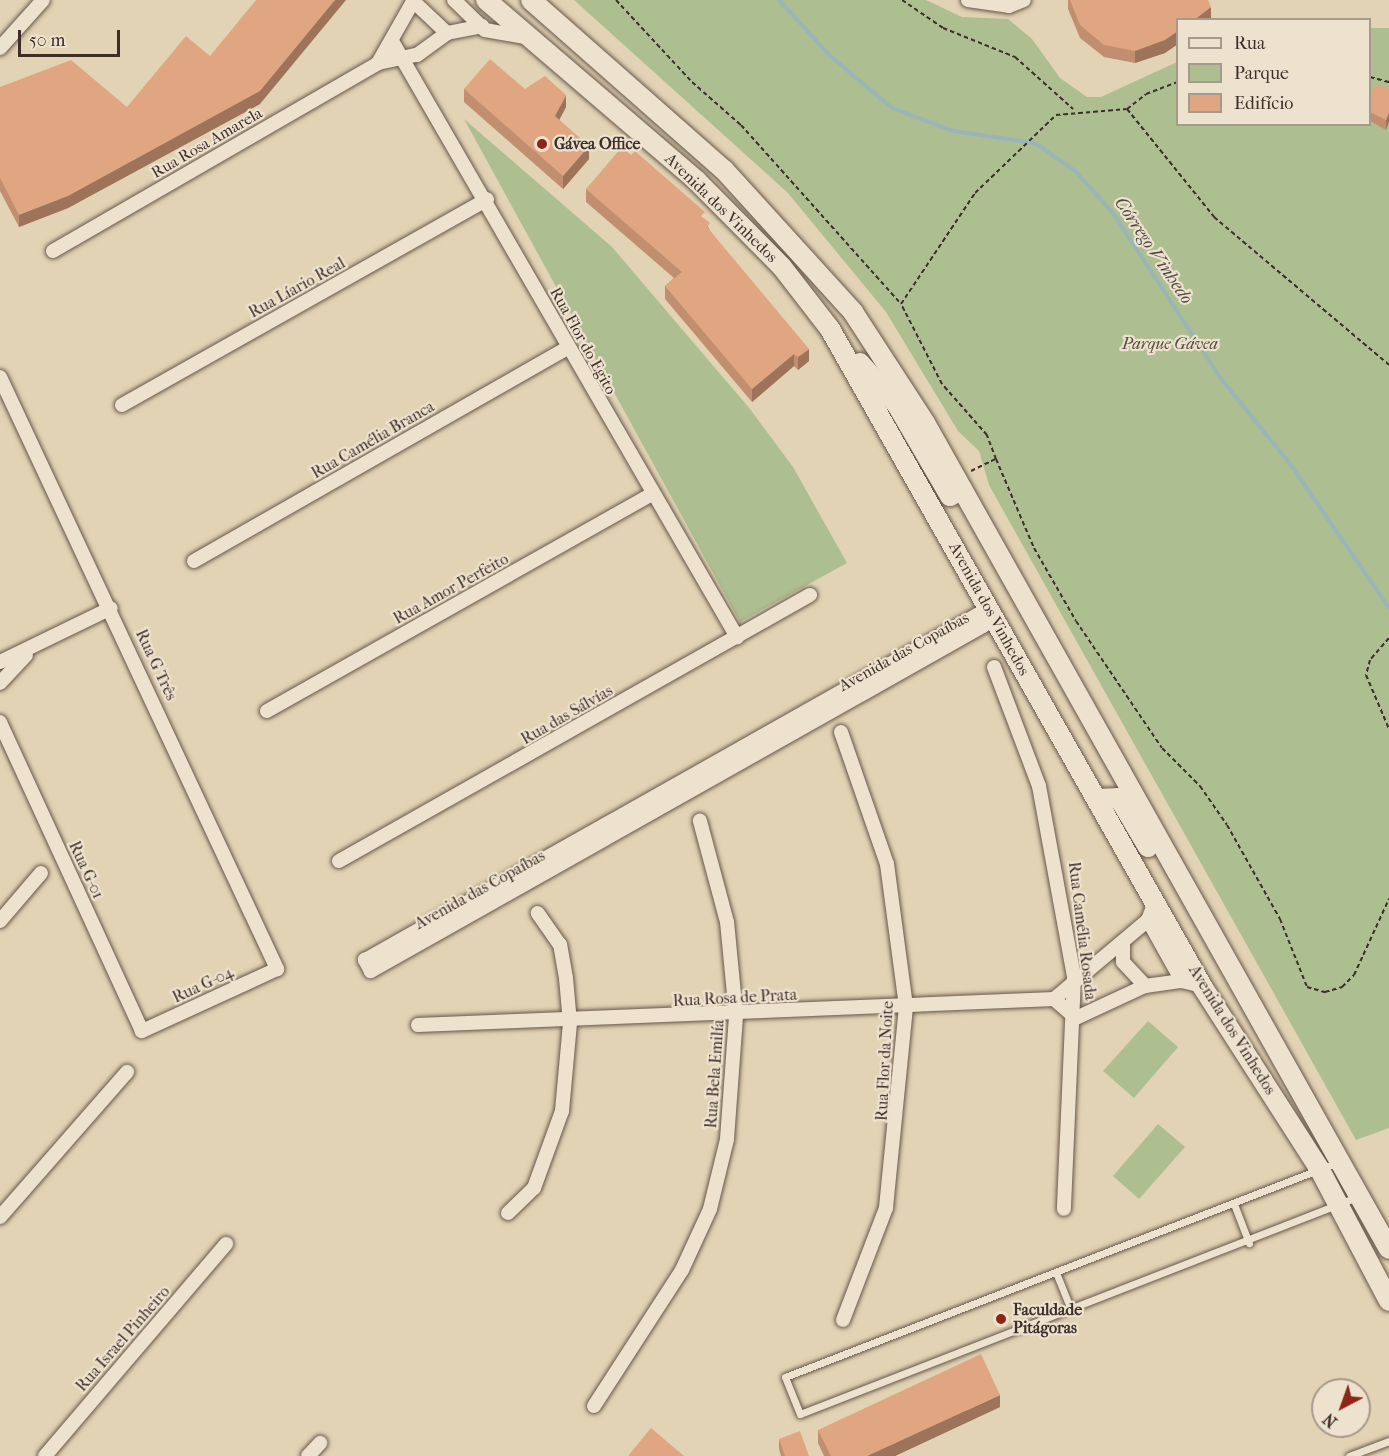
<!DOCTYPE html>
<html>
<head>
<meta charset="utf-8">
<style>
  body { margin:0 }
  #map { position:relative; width:1389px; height:1456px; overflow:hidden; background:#e2d3b4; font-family:"IM FELL French Canon",serif }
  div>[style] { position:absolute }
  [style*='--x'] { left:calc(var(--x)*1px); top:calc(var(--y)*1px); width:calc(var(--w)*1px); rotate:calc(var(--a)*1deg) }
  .green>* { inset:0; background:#adbe91 }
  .stream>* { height:4px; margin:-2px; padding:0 2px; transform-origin:2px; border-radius:2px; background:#99b5b8 }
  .path>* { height:2px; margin-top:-1px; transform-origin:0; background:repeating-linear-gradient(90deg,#3d2e29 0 4.5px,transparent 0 7.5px) }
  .roads { filter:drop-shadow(0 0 2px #66574c) drop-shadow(0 0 2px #66574c) }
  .lane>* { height:7px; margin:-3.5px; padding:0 3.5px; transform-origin:3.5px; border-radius:3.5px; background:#ece2ce }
  .street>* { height:14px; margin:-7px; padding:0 7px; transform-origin:7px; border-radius:7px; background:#ece2ce }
  .secondary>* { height:20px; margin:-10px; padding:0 10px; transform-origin:10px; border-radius:10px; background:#ece2ce }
  .wall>* { inset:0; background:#c18f6f }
  .shaded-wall>* { inset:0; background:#9d745a }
  .building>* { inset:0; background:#e0a681 }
  .dots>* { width:16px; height:16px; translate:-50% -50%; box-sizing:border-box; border:3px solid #ece2ce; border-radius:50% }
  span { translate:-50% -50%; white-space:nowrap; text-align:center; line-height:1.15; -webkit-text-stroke:4.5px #ece2ce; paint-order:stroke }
  .street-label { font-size:16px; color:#3d2e29 }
  .poi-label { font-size:16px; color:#3d2e29; font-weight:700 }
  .left { translate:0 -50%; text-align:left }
  .park-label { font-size:16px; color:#534b3e; font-style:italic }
  .water-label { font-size:18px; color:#4f4946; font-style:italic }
  .legend { position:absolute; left:1176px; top:18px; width:195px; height:108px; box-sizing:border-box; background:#ece2ce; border:2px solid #a69a8c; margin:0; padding:8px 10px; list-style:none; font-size:18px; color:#3d2e29 }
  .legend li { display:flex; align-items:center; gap:12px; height:30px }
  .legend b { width:30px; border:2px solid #a69a8c }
  .north { position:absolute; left:1311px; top:1378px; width:60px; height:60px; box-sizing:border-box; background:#ece2ce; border:2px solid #a69a8c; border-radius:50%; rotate:221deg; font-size:16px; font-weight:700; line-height:24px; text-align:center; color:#3d2e29 }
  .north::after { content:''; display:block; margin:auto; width:21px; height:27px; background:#8f2418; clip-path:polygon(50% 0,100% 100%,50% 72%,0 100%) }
  .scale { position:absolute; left:18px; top:30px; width:102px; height:27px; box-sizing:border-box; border:3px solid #3d2e29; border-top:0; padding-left:8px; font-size:18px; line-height:21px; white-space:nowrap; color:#3d2e29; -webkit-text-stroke:4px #ece2ce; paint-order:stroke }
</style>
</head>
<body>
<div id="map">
  <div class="green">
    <i style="clip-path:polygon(574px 0,926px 0,962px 17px,1008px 19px,1032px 39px,1060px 78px,1087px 97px,1101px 97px,1177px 62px,1178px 124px,1370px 124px,1370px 28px,1389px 28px,1389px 1128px,1356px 1140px,989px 485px,979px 451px,958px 431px,886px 312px,788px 193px)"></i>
    <i style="clip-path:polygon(464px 119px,612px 247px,750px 409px,793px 467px,847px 563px,740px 622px)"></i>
    <i style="clip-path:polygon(1148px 1021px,1178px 1047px,1134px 1098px,1103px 1071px)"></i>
    <i style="clip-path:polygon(1158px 1124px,1185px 1147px,1139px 1199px,1113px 1176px)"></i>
  </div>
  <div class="stream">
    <i style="--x:779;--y:0;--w:74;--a:47.7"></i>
    <i style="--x:829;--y:55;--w:82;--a:40.1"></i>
    <i style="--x:892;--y:108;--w:65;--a:20.7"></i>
    <i style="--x:953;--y:131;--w:83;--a:8.3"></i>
    <i style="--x:1035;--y:143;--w:49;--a:35"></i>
    <i style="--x:1075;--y:171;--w:57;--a:47.9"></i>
    <i style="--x:1113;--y:213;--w:199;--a:56.9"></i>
    <i style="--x:1222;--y:380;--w:109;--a:50.9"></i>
    <i style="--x:1291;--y:465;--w:173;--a:55.6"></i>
  </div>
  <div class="path">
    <i style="--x:616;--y:0;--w:112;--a:47.2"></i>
    <i style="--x:692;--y:82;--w:65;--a:41.3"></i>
    <i style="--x:741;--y:125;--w:240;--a:48.2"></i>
    <i style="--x:902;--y:0;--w:50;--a:34.3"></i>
    <i style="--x:943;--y:28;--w:78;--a:21.9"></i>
    <i style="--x:1015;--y:57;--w:78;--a:41.9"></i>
    <i style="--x:1370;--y:77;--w:20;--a:15"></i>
    <i style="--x:1127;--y:109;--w:139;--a:51.1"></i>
    <i style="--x:1214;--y:217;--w:229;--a:40.2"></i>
    <i style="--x:996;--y:459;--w:97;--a:66.9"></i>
    <i style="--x:1034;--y:548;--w:84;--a:60.1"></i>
    <i style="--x:1076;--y:621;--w:153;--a:55.9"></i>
    <i style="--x:1162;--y:748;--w:54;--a:45"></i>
    <i style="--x:1200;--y:786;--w:47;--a:55.3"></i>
    <i style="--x:1227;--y:825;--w:108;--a:60.6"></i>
    <i style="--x:1280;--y:919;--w:73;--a:68.3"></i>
    <i style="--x:1307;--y:987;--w:19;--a:16"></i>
    <i style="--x:1325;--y:992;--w:18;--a:-16"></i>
    <i style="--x:1342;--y:987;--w:17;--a:-45"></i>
    <i style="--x:1354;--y:975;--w:84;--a:-65.3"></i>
    <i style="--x:971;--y:471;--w:28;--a:-26"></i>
    <i style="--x:996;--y:459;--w:26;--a:-111"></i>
    <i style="--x:987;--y:435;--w:68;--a:-131.4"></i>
    <i style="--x:942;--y:384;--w:90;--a:-117.1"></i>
    <i style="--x:901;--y:304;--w:133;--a:-56.3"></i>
    <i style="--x:975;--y:193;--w:112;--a:-43.9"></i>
    <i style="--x:1056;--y:115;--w:71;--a:-4.8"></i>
    <i style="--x:1127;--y:109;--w:24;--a:-38"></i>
    <i style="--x:1146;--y:94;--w:34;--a:-21"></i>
    <i style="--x:1389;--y:638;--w:29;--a:131"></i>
    <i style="--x:1370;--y:660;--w:16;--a:105"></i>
    <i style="--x:1366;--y:675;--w:59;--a:66.9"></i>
  </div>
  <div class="roads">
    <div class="lane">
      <i style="--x:1338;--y:1162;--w:593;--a:158.75"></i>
      <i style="--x:785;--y:1377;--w:40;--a:68"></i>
      <i style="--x:800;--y:1414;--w:598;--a:-21.29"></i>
      <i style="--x:1234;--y:1204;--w:42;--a:69"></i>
      <i style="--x:1057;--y:1275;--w:35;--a:68"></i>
      <i style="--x:1349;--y:1456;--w:43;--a:-20.6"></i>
    </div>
    <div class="street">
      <i style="--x:454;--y:0;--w:43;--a:44.1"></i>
      <i style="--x:485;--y:30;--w:47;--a:9.9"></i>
      <i style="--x:968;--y:0;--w:41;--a:8.3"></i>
      <i style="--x:1009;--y:6;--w:16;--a:-22"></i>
      <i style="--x:413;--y:1;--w:47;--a:43.3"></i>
      <i style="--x:392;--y:41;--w:689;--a:59.94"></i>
      <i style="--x:0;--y:48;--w:64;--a:-48.1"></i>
      <i style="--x:378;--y:63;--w:73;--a:-60.3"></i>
      <i style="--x:53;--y:251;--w:375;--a:-30"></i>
      <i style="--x:378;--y:63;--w:40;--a:-12"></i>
      <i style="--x:417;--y:55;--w:37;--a:-36"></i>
      <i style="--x:447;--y:33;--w:36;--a:-11"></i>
      <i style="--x:0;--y:377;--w:654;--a:64.92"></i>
      <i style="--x:277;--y:969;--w:149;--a:155.3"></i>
      <i style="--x:142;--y:1031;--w:340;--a:-114.7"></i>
      <i style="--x:122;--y:405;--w:419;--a:-29.4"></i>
      <i style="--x:194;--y:561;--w:430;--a:-29.7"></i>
      <i style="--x:977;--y:615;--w:15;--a:0"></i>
      <i style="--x:992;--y:615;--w:14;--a:129"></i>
      <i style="--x:983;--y:626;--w:703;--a:150.59"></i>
      <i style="--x:371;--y:971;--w:13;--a:-119"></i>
      <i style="--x:365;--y:960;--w:703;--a:-29.41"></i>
      <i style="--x:0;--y:662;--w:123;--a:-25.9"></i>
      <i style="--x:994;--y:667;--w:127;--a:69.3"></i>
      <i style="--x:1039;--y:786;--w:194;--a:79.6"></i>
      <i style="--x:1074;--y:977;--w:232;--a:92.5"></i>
      <i style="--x:0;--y:683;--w:38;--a:-47"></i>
      <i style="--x:267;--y:711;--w:441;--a:-29.4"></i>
      <i style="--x:841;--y:732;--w:140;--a:70.8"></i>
      <i style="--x:887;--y:864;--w:144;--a:82.4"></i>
      <i style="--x:906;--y:1007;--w:202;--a:95.7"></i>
      <i style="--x:886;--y:1208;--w:120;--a:111"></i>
      <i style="--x:339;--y:861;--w:541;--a:-29.46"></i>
      <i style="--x:1148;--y:920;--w:70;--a:60.9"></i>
      <i style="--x:0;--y:921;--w:63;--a:-49.5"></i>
      <i style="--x:1123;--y:942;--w:20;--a:90"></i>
      <i style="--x:1123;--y:962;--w:33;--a:47"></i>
      <i style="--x:1054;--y:999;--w:123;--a:-40"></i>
      <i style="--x:1148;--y:920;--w:19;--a:-69"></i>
      <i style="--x:418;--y:1025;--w:637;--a:-2.34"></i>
      <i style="--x:1054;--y:999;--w:29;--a:41"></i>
      <i style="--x:1076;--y:1018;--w:76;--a:-24.9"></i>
      <i style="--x:1145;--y:986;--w:37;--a:-8"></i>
      <i style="--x:1182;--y:981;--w:21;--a:14"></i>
      <i style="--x:508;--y:1213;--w:36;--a:-44"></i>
      <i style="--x:534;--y:1188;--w:82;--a:-70"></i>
      <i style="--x:562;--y:1111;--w:88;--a:-84.8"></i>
      <i style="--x:570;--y:1023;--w:45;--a:-95.1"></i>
      <i style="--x:566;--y:978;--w:34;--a:-100"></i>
      <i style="--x:560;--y:945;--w:39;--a:-125"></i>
      <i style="--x:0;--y:1217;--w:193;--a:-48.8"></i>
      <i style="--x:594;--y:1406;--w:162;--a:-57.1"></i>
      <i style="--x:682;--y:1270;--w:67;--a:-65.3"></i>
      <i style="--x:710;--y:1209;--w:72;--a:-76.3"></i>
      <i style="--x:727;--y:1139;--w:124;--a:-85.8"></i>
      <i style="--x:736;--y:1015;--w:93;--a:-95.5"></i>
      <i style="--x:727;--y:922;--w:105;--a:-105"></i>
      <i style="--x:45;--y:1456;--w:279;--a:-49.5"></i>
      <i style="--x:308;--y:1456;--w:18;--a:-47"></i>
    </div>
    <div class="secondary">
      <i style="--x:486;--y:0;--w:277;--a:40.6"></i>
      <i style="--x:696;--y:180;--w:122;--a:45.3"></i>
      <i style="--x:782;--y:267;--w:78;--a:52.3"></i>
      <i style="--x:830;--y:329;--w:755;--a:60.48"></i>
      <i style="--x:1202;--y:986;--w:219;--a:57.3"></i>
      <i style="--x:1320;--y:1170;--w:148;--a:62.2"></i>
      <i style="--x:531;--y:0;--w:257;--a:41.4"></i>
      <i style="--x:724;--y:170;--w:192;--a:47.7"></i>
      <i style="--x:853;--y:312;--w:132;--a:57"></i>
      <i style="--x:925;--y:423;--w:947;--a:60.68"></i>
      <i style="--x:860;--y:363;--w:56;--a:48.6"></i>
      <i style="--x:897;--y:405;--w:105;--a:59.8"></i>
      <i style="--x:950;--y:496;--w:14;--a:-30"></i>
      <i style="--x:1098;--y:799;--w:21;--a:-3"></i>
      <i style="--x:1119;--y:798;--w:57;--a:59.4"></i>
    </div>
  </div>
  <div class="wall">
    <i style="clip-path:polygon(1068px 0,1208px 0,1211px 20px,1165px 53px,1135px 63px,1104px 57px,1080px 38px,1068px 9px)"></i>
    <i style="clip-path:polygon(210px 56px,260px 104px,68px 208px,19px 227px,0 191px,0 87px,127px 107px)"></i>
    <i style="clip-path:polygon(1370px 87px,1375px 89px,1389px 88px,1386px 130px,1370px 121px)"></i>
    <i style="clip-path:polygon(464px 89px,566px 107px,559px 120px,589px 159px,563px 189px,464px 102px)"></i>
    <i style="clip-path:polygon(586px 189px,705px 219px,710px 231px,809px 361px,798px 370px,794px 366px,752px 402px,665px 299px,665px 286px,674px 278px,586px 202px)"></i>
    <i style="clip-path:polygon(1000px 1407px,895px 1456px,824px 1456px,818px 1443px,818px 1430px)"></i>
    <i style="clip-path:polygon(779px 1439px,809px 1456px,781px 1456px,779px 1449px)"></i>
  </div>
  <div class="shaded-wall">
    <i style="clip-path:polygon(335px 0,346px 0,260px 104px,68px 208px,19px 227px,19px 215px)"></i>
    <i style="clip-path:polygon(1211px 7px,1211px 20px,1194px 20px)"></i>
    <i style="clip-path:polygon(1178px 31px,1178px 44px,1165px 53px,1135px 63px,1135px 51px)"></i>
    <i style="clip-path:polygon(566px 95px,566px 107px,555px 128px,555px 116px)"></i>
    <i style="clip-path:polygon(1389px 112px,1389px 122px,1386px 130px,1386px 120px)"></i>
    <i style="clip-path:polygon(589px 146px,589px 159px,563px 189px,563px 176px)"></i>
    <i style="clip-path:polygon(809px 349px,809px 361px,798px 370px,798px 357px)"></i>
    <i style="clip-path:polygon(794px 354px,794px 366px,752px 402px,752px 389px)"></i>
    <i style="clip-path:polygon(1000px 1395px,1000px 1407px,895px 1456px,867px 1456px)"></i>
  </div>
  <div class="building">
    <i style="clip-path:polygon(256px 0,335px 0,260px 91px,68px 196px,19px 215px,0 178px,0 87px,71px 60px,127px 107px,186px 36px,210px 56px)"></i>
    <i style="clip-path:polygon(1070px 0,1208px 0,1211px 7px,1194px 20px,1178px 20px,1178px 31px,1165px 40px,1135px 51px,1104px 45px,1080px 25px)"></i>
    <i style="clip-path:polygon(490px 59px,525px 89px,545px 76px,566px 95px,555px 116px,589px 146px,563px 176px,464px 89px)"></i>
    <i style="clip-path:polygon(1377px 84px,1389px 88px,1389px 112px,1386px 120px,1370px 112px,1370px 87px,1375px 89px)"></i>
    <i style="clip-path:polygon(622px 147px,631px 155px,635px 151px,705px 212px,701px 216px,710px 223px,707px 227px,809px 349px,798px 357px,794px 354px,752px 389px,665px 286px,682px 272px,586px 189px)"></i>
    <i style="clip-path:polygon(981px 1354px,1000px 1395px,867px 1456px,831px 1456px,818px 1430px)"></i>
    <i style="clip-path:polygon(651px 1428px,684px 1456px,628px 1456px)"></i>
    <i style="clip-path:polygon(800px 1431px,809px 1456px,785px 1456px,779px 1439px)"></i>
  </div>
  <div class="dots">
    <i style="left:542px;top:144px;background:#8f2418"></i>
    <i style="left:1001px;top:1319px;background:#8f2418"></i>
  </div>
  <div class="street-label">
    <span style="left:207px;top:143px;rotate:-30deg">Rua Rosa Amarela</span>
    <span style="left:721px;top:208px;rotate:44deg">Avenida dos Vinhedos</span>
    <span style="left:297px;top:288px;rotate:-29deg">Rua Líario Real</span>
    <span style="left:583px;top:341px;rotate:61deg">Rua Flor do Egito</span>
    <span style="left:373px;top:440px;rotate:-30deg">Rua Camélia Branca</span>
    <span style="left:451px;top:589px;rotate:-29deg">Rua Amor Perfeito</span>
    <span style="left:989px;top:609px;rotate:61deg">Avenida dos Vinhedos</span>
    <span style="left:904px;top:652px;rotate:-29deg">Avenida das Copaíbas</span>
    <span style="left:156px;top:665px;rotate:65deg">Rua G Três</span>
    <span style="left:567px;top:715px;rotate:-30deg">Rua das Sálvías</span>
    <span style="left:86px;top:870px;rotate:65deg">Rua G-01</span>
    <span style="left:480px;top:890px;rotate:-29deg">Avenida das Copaíbas</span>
    <span style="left:1082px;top:931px;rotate:83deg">Rua Camélia Rosada</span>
    <span style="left:203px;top:985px;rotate:-25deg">Rua G-04</span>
    <span style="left:735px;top:998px;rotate:-3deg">Rua Rosa de Prata</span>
    <span style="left:1232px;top:1030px;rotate:58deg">Avenida dos Vinhedos</span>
    <span style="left:885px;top:1061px;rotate:-87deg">Rua Flor da Noite</span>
    <span style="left:715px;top:1074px;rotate:-86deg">Rua Bela Emilía</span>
    <span style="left:123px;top:1339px;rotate:-49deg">Rua Israel Pinheiro</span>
  </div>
  <div class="poi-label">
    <span class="left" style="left:554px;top:144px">Gávea Office</span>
    <span class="left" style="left:1013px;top:1319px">Faculdade<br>Pitágoras</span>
  </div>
  <div class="park-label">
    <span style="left:1170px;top:344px">Parque Gávea</span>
  </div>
  <div class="water-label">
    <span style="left:1153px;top:251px;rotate:56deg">Córrego Vinhedo</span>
  </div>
  <ul class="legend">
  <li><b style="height:8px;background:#ece2ce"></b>Rua</li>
  <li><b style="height:16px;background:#adbe91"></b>Parque</li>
  <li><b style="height:16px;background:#e0a681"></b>Edifício</li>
  </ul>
  <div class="north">N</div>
  <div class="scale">50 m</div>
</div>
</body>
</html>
